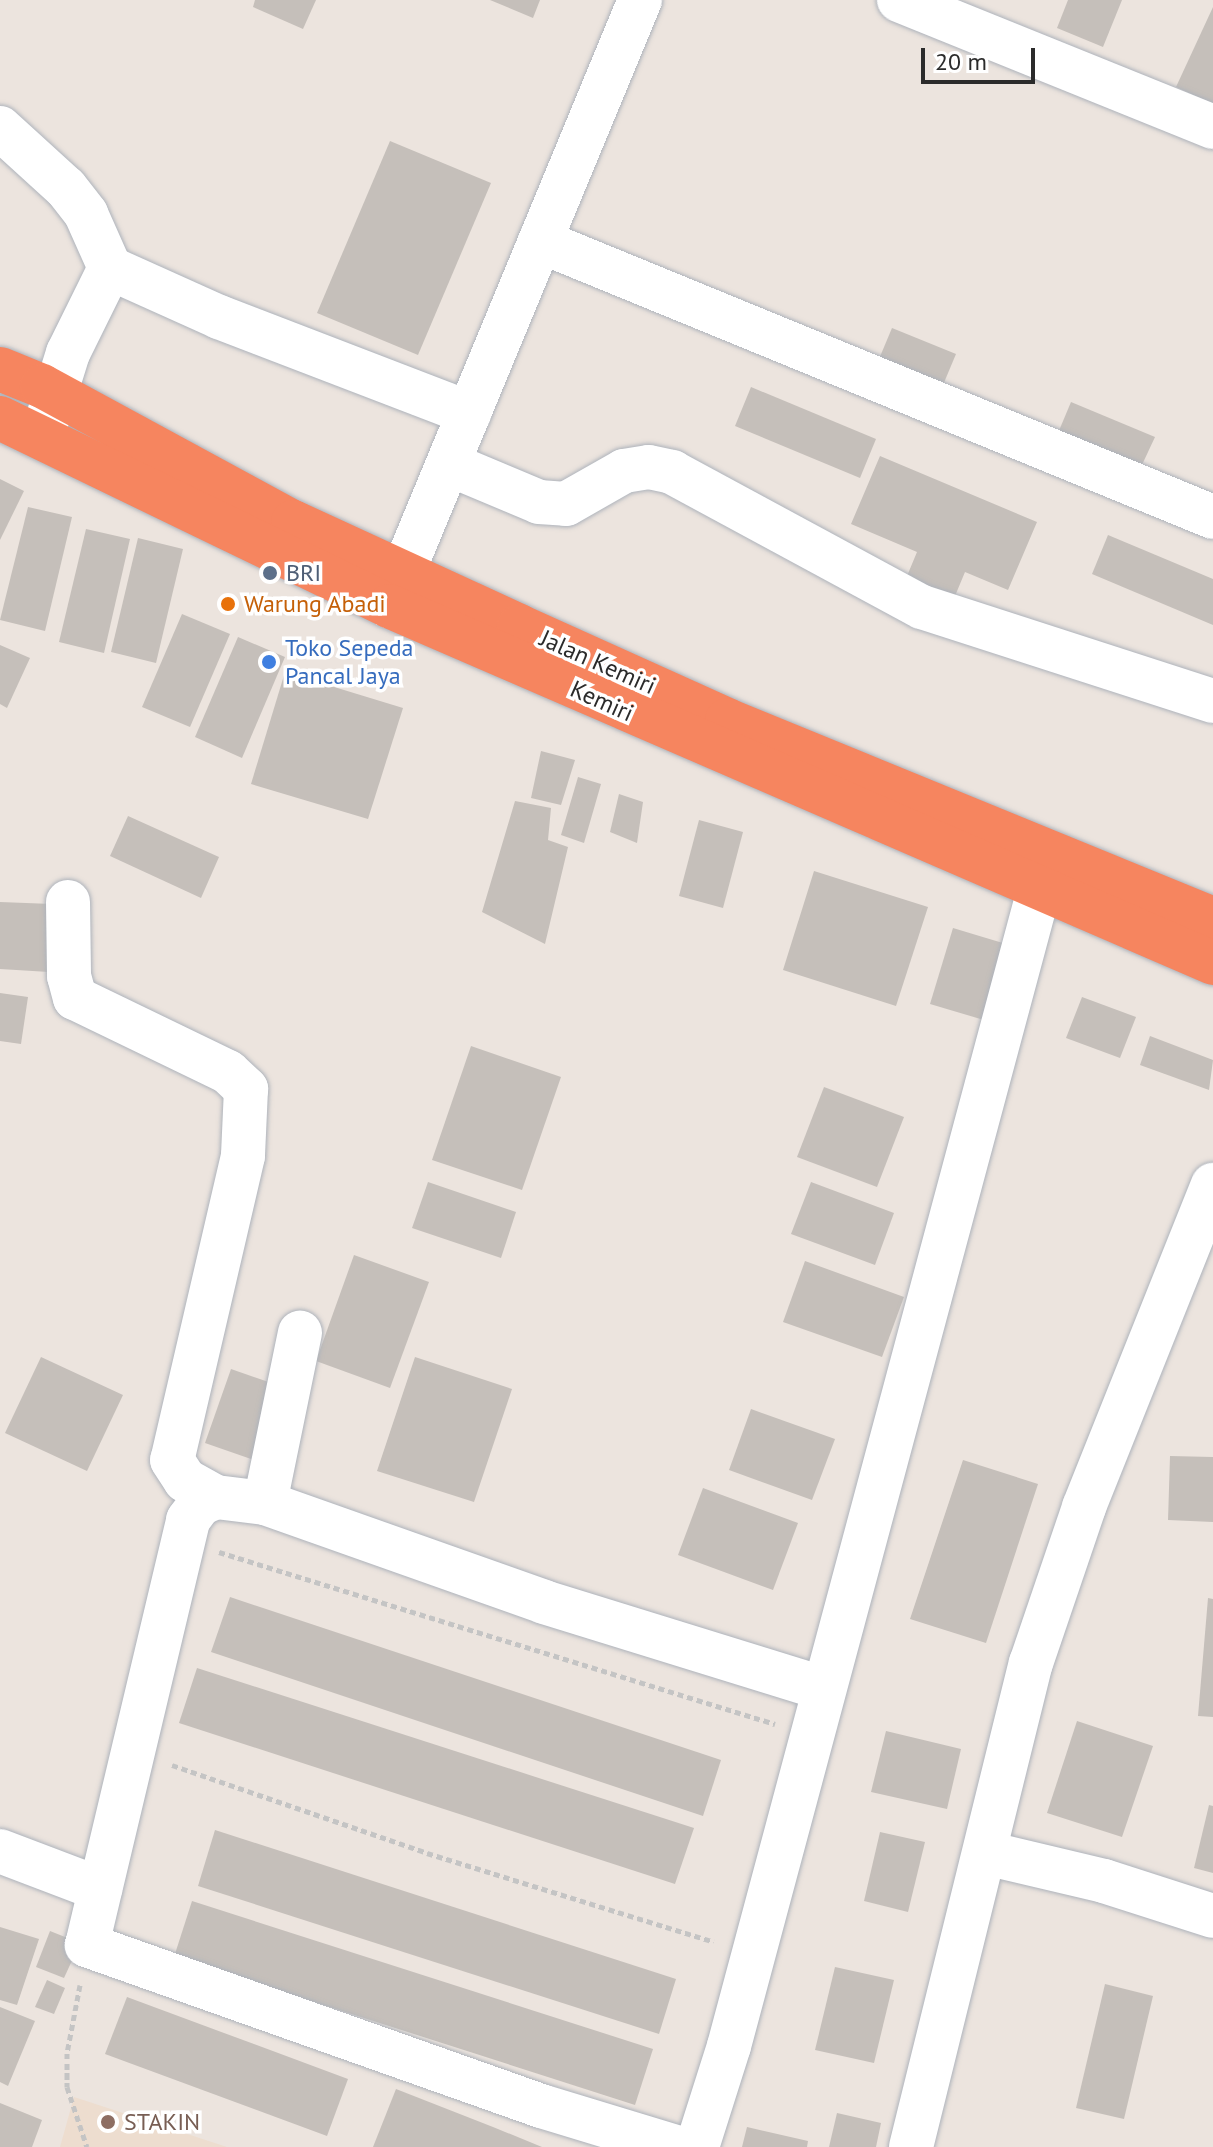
<!DOCTYPE html>
<html>
<head>
<meta charset="utf-8">
<style>
  body { margin:0 }
  #map { position:relative; width:1213px; height:2147px; overflow:hidden; background:#ece4de; font-family:"PT Sans",sans-serif }
  div>[style] { position:absolute }
  [style*='--x'] { left:calc(var(--x)*1px); top:calc(var(--y)*1px); width:calc(var(--w)*1px); rotate:calc(var(--a)*1deg) }
  .education>* { inset:0; background:#edddcf }
  .building>* { inset:0; background:#c5bfba }
  .path>* { height:5px; margin-top:-2.5px; transform-origin:0; background:repeating-linear-gradient(90deg,#c4c4c4 0 6px,transparent 0 10px) }
  .roads { filter:drop-shadow(0 0 2px #aeb3bb) drop-shadow(0 0 2px #aeb3bb) }
  .minor>* { height:44px; margin:-22px; padding:0 22px; transform-origin:22px; border-radius:22px; background:#fff }
  .highway>* { height:44px; margin:-22px; padding:0 22px; transform-origin:22px; border-radius:22px; background:#f6855f }
  .dots>* { width:22px; height:22px; translate:-50% -50%; box-sizing:border-box; border:4px solid #fff; border-radius:50% }
  span { translate:-50% -50%; white-space:nowrap; text-align:center; line-height:1.15; -webkit-text-stroke:7px #fff; paint-order:stroke }
  .service-label { font-size:24px; color:#4e5e75 }
  .left { translate:0 -50%; text-align:left }
  .food-label { font-size:24px; color:#c56008 }
  .shop-label { font-size:24px; color:#366cbe }
  .street-label { font-size:24px; color:#2b2b2b }
  .education-label { font-size:24px; color:#785e54 }
  .scale { position:absolute; left:921px; top:48px; width:114px; height:36px; box-sizing:border-box; border:4px solid #2b2b2b; border-top:0; padding-left:10px; font-size:24px; line-height:28px; white-space:nowrap; color:#2b2b2b; -webkit-text-stroke:6px #fff; paint-order:stroke }
</style>
</head>
<body>
<div id="map">
  <div class="education">
    <i style="clip-path:polygon(74px 2097px,227px 2147px,60px 2147px)"></i>
  </div>
  <div class="building">
    <i style="clip-path:polygon(255px 0,316px 0,303px 29px,253px 7px)"></i>
    <i style="clip-path:polygon(490px 0,540px 0,533px 18px)"></i>
    <i style="clip-path:polygon(1068px 0,1122px 0,1103px 47px,1057px 28px)"></i>
    <i style="clip-path:polygon(1213px 7px,1213px 104px,1176px 87px)"></i>
    <i style="clip-path:polygon(390px 141px,491px 183px,418px 355px,317px 313px)"></i>
    <i style="clip-path:polygon(892px 328px,956px 354px,943px 385px,879px 359px)"></i>
    <i style="clip-path:polygon(751px 387px,876px 439px,860px 478px,735px 426px)"></i>
    <i style="clip-path:polygon(1071px 402px,1155px 437px,1141px 467px,1058px 433px)"></i>
    <i style="clip-path:polygon(880px 456px,1037px 522px,1008px 590px,965px 572px,950px 608px,902px 588px,917px 552px,851px 524px)"></i>
    <i style="clip-path:polygon(0 479px,24px 491px,0 540px)"></i>
    <i style="clip-path:polygon(28px 507px,72px 517px,45px 631px,0 620px)"></i>
    <i style="clip-path:polygon(86px 529px,130px 539px,104px 653px,59px 642px)"></i>
    <i style="clip-path:polygon(1108px 535px,1213px 579px,1213px 625px,1092px 574px)"></i>
    <i style="clip-path:polygon(138px 538px,183px 549px,156px 663px,111px 652px)"></i>
    <i style="clip-path:polygon(182px 614px,230px 634px,190px 727px,142px 707px)"></i>
    <i style="clip-path:polygon(238px 637px,285px 657px,242px 758px,195px 737px)"></i>
    <i style="clip-path:polygon(0 645px,30px 658px,7px 708px,0 704px)"></i>
    <i style="clip-path:polygon(285px 672px,403px 708px,368px 819px,251px 784px)"></i>
    <i style="clip-path:polygon(541px 751px,575px 760px,561px 805px,531px 798px)"></i>
    <i style="clip-path:polygon(578px 777px,601px 784px,584px 843px,561px 835px)"></i>
    <i style="clip-path:polygon(619px 794px,643px 802px,637px 843px,610px 832px)"></i>
    <i style="clip-path:polygon(515px 801px,551px 808px,548px 840px,568px 847px,545px 944px,482px 912px)"></i>
    <i style="clip-path:polygon(128px 816px,219px 857px,201px 898px,110px 856px)"></i>
    <i style="clip-path:polygon(699px 820px,743px 832px,723px 908px,679px 896px)"></i>
    <i style="clip-path:polygon(814px 871px,928px 907px,896px 1006px,783px 970px)"></i>
    <i style="clip-path:polygon(0 902px,52px 904px,49px 972px,0 969px)"></i>
    <i style="clip-path:polygon(953px 928px,1016px 947px,994px 1023px,930px 1004px)"></i>
    <i style="clip-path:polygon(0 993px,28px 997px,21px 1044px,0 1041px)"></i>
    <i style="clip-path:polygon(1082px 997px,1136px 1017px,1120px 1058px,1066px 1038px)"></i>
    <i style="clip-path:polygon(1150px 1036px,1213px 1060px,1209px 1090px,1140px 1065px)"></i>
    <i style="clip-path:polygon(471px 1046px,561px 1077px,522px 1190px,432px 1160px)"></i>
    <i style="clip-path:polygon(824px 1087px,904px 1117px,877px 1187px,797px 1157px)"></i>
    <i style="clip-path:polygon(428px 1182px,516px 1212px,501px 1258px,412px 1228px)"></i>
    <i style="clip-path:polygon(811px 1182px,894px 1213px,875px 1265px,791px 1234px)"></i>
    <i style="clip-path:polygon(354px 1255px,429px 1282px,390px 1388px,316px 1361px)"></i>
    <i style="clip-path:polygon(805px 1261px,904px 1297px,882px 1357px,783px 1322px)"></i>
    <i style="clip-path:polygon(41px 1357px,123px 1395px,87px 1471px,5px 1433px)"></i>
    <i style="clip-path:polygon(415px 1357px,512px 1389px,474px 1502px,377px 1471px)"></i>
    <i style="clip-path:polygon(231px 1369px,283px 1387px,257px 1461px,205px 1443px)"></i>
    <i style="clip-path:polygon(751px 1409px,835px 1439px,812px 1500px,729px 1470px)"></i>
    <i style="clip-path:polygon(1170px 1456px,1213px 1457px,1213px 1522px,1168px 1520px)"></i>
    <i style="clip-path:polygon(963px 1460px,1038px 1484px,986px 1643px,910px 1619px)"></i>
    <i style="clip-path:polygon(703px 1488px,798px 1523px,773px 1590px,678px 1555px)"></i>
    <i style="clip-path:polygon(230px 1597px,721px 1760px,703px 1816px,211px 1652px)"></i>
    <i style="clip-path:polygon(1208px 1598px,1213px 1599px,1213px 1717px,1198px 1716px)"></i>
    <i style="clip-path:polygon(197px 1668px,694px 1828px,675px 1884px,179px 1723px)"></i>
    <i style="clip-path:polygon(1077px 1721px,1153px 1746px,1122px 1837px,1047px 1813px)"></i>
    <i style="clip-path:polygon(886px 1731px,961px 1749px,947px 1809px,871px 1792px)"></i>
    <i style="clip-path:polygon(1209px 1805px,1213px 1806px,1213px 1873px,1194px 1868px)"></i>
    <i style="clip-path:polygon(215px 1830px,676px 1979px,659px 2034px,198px 1886px)"></i>
    <i style="clip-path:polygon(880px 1832px,925px 1842px,908px 1912px,864px 1901px)"></i>
    <i style="clip-path:polygon(192px 1901px,653px 2049px,635px 2105px,174px 1957px)"></i>
    <i style="clip-path:polygon(0 1927px,39px 1939px,17px 2005px,0 2000px)"></i>
    <i style="clip-path:polygon(50px 1931px,80px 1943px,64px 1978px,36px 1967px)"></i>
    <i style="clip-path:polygon(835px 1967px,894px 1980px,874px 2063px,815px 2050px)"></i>
    <i style="clip-path:polygon(47px 1980px,65px 1988px,54px 2014px,35px 2007px)"></i>
    <i style="clip-path:polygon(1105px 1984px,1153px 1996px,1124px 2119px,1076px 2108px)"></i>
    <i style="clip-path:polygon(127px 1997px,348px 2079px,327px 2136px,105px 2054px)"></i>
    <i style="clip-path:polygon(0 2007px,35px 2021px,8px 2086px,0 2082px)"></i>
    <i style="clip-path:polygon(396px 2089px,493px 2127px,542px 2147px,373px 2147px)"></i>
    <i style="clip-path:polygon(0 2103px,42px 2120px,32px 2147px,0 2147px)"></i>
    <i style="clip-path:polygon(837px 2113px,881px 2123px,876px 2147px,829px 2147px)"></i>
    <i style="clip-path:polygon(747px 2127px,808px 2141px,807px 2147px,742px 2147px)"></i>
  </div>
  <div class="path">
    <i style="--x:219;--y:1552;--w:582;--a:17.19"></i>
    <i style="--x:172;--y:1765;--w:270;--a:19"></i>
    <i style="--x:427;--y:1853;--w:300;--a:17.2"></i>
    <i style="--x:80;--y:1985;--w:69;--a:100.8"></i>
    <i style="--x:67;--y:2053;--w:34;--a:90"></i>
    <i style="--x:67;--y:2087;--w:63;--a:71.6"></i>
  </div>
  <div class="roads">
    <div class="minor">
      <i style="--x:899;--y:0;--w:339;--a:22"></i>
      <i style="--x:0;--y:128;--w:89;--a:42.3"></i>
      <i style="--x:66;--y:188;--w:33;--a:52"></i>
      <i style="--x:86;--y:214;--w:59;--a:66"></i>
      <i style="--x:110;--y:268;--w:120;--a:24.2"></i>
      <i style="--x:219;--y:317;--w:268;--a:21"></i>
      <i style="--x:540;--y:241;--w:727;--a:22.3"></i>
      <i style="--x:44;--y:430;--w:81;--a:-72.7"></i>
      <i style="--x:68;--y:353;--w:95;--a:-63.7"></i>
      <i style="--x:451;--y:465;--w:95;--a:22.8"></i>
      <i style="--x:539;--y:502;--w:27;--a:4"></i>
      <i style="--x:566;--y:504;--w:67;--a:-29.6"></i>
      <i style="--x:624;--y:471;--w:25;--a:-9"></i>
      <i style="--x:649;--y:467;--w:24;--a:12"></i>
      <i style="--x:672;--y:472;--w:284;--a:28.4"></i>
      <i style="--x:922;--y:607;--w:306;--a:17.9"></i>
      <i style="--x:389;--y:606;--w:656;--a:-67.5"></i>
      <i style="--x:68;--y:902;--w:74;--a:89.2"></i>
      <i style="--x:69;--y:976;--w:23;--a:75"></i>
      <i style="--x:75;--y:998;--w:170;--a:25.8"></i>
      <i style="--x:228;--y:1072;--w:25;--a:43"></i>
      <i style="--x:246;--y:1089;--w:67;--a:92.6"></i>
      <i style="--x:243;--y:1156;--w:312;--a:103.1"></i>
      <i style="--x:172;--y:1460;--w:24;--a:57"></i>
      <i style="--x:185;--y:1480;--w:35;--a:29"></i>
      <i style="--x:265;--y:1503;--w:174;--a:-78.4"></i>
      <i style="--x:0;--y:1851;--w:107;--a:20.8"></i>
      <i style="--x:986;--y:1853;--w:121;--a:13.3"></i>
      <i style="--x:1104;--y:1881;--w:114;--a:17.8"></i>
      <i style="--x:676;--y:2147;--w:141;--a:-163.1"></i>
      <i style="--x:541;--y:2106;--w:482;--a:-160.5"></i>
      <i style="--x:87;--y:1945;--w:437;--a:-76.6"></i>
      <i style="--x:188;--y:1520;--w:20;--a:-53"></i>
      <i style="--x:200;--y:1504;--w:17;--a:-24"></i>
      <i style="--x:216;--y:1497;--w:49;--a:7"></i>
      <i style="--x:265;--y:1503;--w:296;--a:19.5"></i>
      <i style="--x:544;--y:1602;--w:291;--a:17.2"></i>
      <i style="--x:697;--y:2147;--w:106;--a:-72.4"></i>
      <i style="--x:729;--y:2046;--w:1197;--a:-74.99"></i>
      <i style="--x:911;--y:2147;--w:499;--a:-76.1"></i>
      <i style="--x:1031;--y:1663;--w:165;--a:-71.2"></i>
      <i style="--x:1084;--y:1507;--w:347;--a:-68.2"></i>
    </div>
    <div class="highway">
      <i style="--x:0;--y:369;--w:45;--a:22"></i>
      <i style="--x:42;--y:386;--w:285;--a:28.5"></i>
      <i style="--x:293;--y:522;--w:249;--a:24.7"></i>
      <i style="--x:519;--y:626;--w:228;--a:24.3"></i>
      <i style="--x:727;--y:720;--w:525;--a:22.27"></i>
      <i style="--x:0;--y:418;--w:432;--a:25.8"></i>
      <i style="--x:389;--y:606;--w:898;--a:23.42"></i>
    </div>
  </div>
  <div class="dots">
    <i style="left:270px;top:573px;background:#5c6f8a"></i>
    <i style="left:228px;top:604px;background:#e8710a"></i>
    <i style="left:269px;top:662px;background:#3f7fe0"></i>
    <i style="left:108px;top:2122px;background:#8d6e63"></i>
  </div>
  <div class="service-label">
    <span class="left" style="left:286px;top:573px">BRI</span>
  </div>
  <div class="food-label">
    <span class="left" style="left:244px;top:604px">Warung Abadi</span>
  </div>
  <div class="shop-label">
    <span class="left" style="left:285px;top:662px">Toko Sepeda<br>Pancal Jaya</span>
  </div>
  <div class="street-label">
    <span style="left:598px;top:662px;rotate:24deg">Jalan Kemiri</span>
    <span style="left:602px;top:701px;rotate:24deg">Kemiri</span>
  </div>
  <div class="education-label">
    <span class="left" style="left:124px;top:2122px">STAKIN</span>
  </div>
  <div class="scale">20 m</div>
</div>
</body>
</html>
